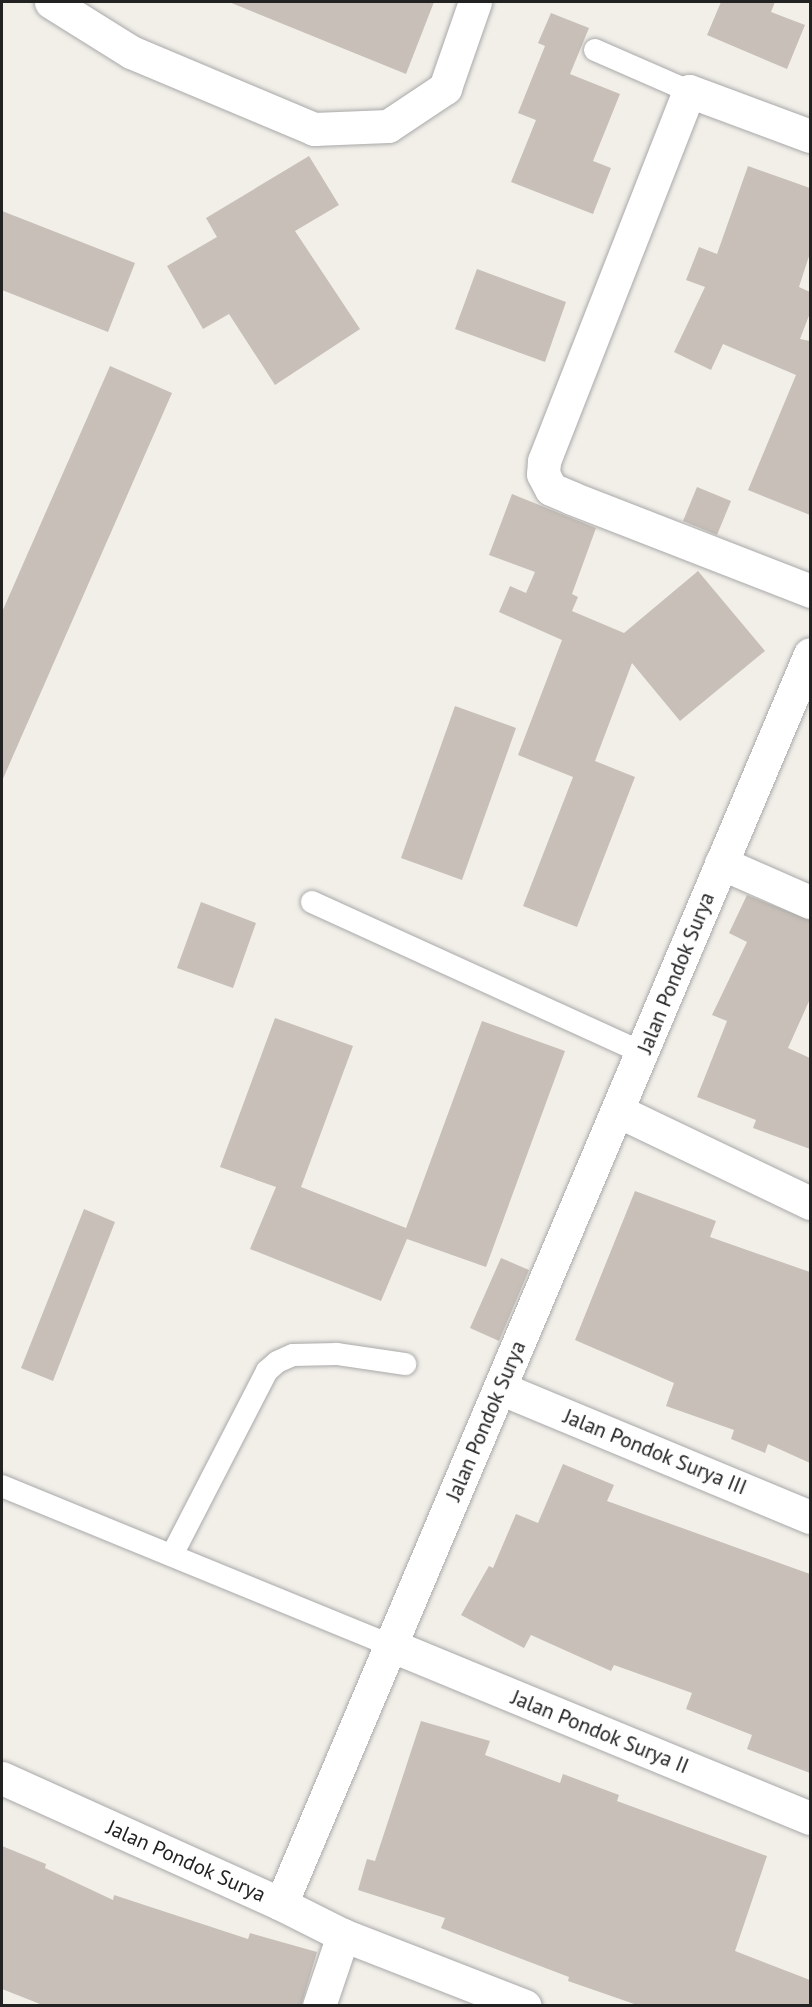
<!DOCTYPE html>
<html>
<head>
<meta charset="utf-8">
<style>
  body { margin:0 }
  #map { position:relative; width:812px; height:2007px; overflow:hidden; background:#f2efe9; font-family:"PT Sans",sans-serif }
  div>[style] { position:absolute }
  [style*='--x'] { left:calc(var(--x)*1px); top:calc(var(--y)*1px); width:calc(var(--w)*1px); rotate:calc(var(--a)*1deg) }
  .building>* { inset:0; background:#c7bfb8 }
  .roads { filter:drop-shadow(0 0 2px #a9a9a9) drop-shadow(0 0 2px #a9a9a9) }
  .service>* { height:22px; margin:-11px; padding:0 11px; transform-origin:11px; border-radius:11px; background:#fff }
  .minor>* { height:33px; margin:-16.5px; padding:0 16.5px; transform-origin:16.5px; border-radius:16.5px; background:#fff }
  .tertiary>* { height:33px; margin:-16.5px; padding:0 16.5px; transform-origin:16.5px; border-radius:16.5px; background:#fff }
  span { translate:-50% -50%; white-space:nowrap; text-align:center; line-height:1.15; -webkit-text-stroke:4.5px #fff; paint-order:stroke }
  .street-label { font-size:21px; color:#222 }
  .frame { position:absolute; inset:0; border:3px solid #222; pointer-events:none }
</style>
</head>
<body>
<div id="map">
  <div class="building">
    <i style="clip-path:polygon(229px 2px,434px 2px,406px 74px)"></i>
    <i style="clip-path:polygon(721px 2px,775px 2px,771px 12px,805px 25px,787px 69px,707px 35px)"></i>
    <i style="clip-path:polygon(551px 13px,589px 28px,570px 74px,620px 94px,593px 161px,611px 168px,593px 214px,511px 182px,536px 120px,518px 113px,545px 46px,538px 43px)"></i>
    <i style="clip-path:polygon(309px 156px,339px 205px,295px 231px,360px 329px,275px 385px,229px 314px,203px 329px,167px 266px,217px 237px,206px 218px)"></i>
    <i style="clip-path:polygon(748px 166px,810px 188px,810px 253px,799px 287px,810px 292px,810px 313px,800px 339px,810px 341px,810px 515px,748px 490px,796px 375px,723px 344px,711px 370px,674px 352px,705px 287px,686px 280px,699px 247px,717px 254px)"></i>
    <i style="clip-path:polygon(2px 211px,135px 263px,108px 332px,2px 290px)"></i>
    <i style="clip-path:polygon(477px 269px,566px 302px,545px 362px,455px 329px)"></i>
    <i style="clip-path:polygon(110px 366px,172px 393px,2px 781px,2px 612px)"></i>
    <i style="clip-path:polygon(697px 487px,731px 501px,717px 535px,683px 521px)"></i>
    <i style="clip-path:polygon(512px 494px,596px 528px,572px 594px,578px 597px,572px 611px,624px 633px,698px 571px,765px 651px,680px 721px,632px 663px,595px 761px,635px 777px,577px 927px,523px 906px,573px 777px,518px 755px,562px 640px,499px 612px,510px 586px,526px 593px,535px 572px,489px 555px)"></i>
    <i style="clip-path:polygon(455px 706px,516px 728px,462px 880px,401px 858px)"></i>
    <i style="clip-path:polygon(747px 895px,810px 920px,810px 999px,788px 1048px,810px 1058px,810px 1149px,753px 1128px,756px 1120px,697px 1097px,727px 1021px,712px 1015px,747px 942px,729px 933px)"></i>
    <i style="clip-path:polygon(201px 902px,256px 923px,233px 988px,177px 968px)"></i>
    <i style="clip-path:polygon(275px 1018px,353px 1046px,301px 1187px,406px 1228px,482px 1021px,565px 1051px,486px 1267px,407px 1239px,381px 1301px,250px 1249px,276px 1187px,220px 1167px)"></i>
    <i style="clip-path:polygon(635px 1191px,716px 1221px,710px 1237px,810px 1272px,810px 1463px,768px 1444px,765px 1453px,731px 1439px,734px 1430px,666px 1406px,674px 1383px,575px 1340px)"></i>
    <i style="clip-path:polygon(84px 1209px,115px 1222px,53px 1381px,21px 1368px)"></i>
    <i style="clip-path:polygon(501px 1258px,529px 1270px,499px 1341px,470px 1328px)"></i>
    <i style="clip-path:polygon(563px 1464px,614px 1485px,607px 1501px,810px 1574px,810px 1773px,747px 1749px,752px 1735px,686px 1709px,692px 1693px,614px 1665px,611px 1671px,531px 1635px,524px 1648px,461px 1615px,489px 1566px,493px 1568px,516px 1514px,538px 1523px)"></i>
    <i style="clip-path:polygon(421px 1721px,490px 1741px,485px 1755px,560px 1783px,563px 1774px,619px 1795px,617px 1801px,767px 1856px,735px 1951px,810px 1980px,810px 2006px,640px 2006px,568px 1981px,569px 1977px,441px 1928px,445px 1918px,358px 1890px,367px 1859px,375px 1861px)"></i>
    <i style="clip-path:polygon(2px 1846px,46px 1864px,45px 1868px,113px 1900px,114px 1895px,248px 1939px,250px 1933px,317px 1952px,301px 2006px,45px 2006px,2px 1989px)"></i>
  </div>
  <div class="roads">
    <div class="service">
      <i style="--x:595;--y:50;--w:103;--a:23.6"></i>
      <i style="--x:312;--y:902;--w:365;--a:24.5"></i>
      <i style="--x:2;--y:1486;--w:419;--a:22.3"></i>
      <i style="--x:172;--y:1555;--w:207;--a:-62.7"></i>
      <i style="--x:267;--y:1371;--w:13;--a:-42"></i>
      <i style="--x:277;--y:1362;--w:17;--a:-24"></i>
      <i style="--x:293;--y:1355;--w:44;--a:-1.3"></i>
      <i style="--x:337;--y:1354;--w:69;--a:8.4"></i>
    </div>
    <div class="minor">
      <i style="--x:51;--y:2;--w:94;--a:32"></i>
      <i style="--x:131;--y:52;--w:199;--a:22.8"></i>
      <i style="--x:314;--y:129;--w:74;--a:-2.3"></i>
      <i style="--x:388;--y:126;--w:69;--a:-33.7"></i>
      <i style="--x:445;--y:88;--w:91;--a:-70.8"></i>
      <i style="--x:810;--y:136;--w:129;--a:-159.6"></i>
      <i style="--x:689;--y:91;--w:397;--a:111.4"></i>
      <i style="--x:544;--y:461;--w:13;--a:94"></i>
      <i style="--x:543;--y:474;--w:17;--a:62"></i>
      <i style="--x:551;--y:489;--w:23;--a:23"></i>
      <i style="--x:572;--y:498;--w:256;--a:21.3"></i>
      <i style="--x:721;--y:863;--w:97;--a:23.7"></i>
      <i style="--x:618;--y:1111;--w:213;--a:25.6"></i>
      <i style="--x:500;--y:1388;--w:336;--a:22.6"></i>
      <i style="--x:390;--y:1645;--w:454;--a:22.4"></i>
      <i style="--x:281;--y:1904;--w:69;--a:26.6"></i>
      <i style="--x:343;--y:1935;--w:75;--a:108.7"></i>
      <i style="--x:343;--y:1935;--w:195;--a:21.3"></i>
    </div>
    <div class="tertiary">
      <i style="--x:2;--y:1778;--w:306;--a:24.3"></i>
      <i style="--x:281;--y:1904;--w:1357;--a:-67.06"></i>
    </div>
  </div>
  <div class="street-label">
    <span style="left:676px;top:973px;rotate:-68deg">Jalan Pondok Surya</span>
    <span style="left:486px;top:1421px;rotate:-67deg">Jalan Pondok Surya</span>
    <span style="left:655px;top:1452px;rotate:22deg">Jalan Pondok Surya III</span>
    <span style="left:600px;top:1732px;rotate:22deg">Jalan Pondok Surya II</span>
    <span style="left:186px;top:1861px;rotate:24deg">Jalan Pondok Surya</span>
  </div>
  <div class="frame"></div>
</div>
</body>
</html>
